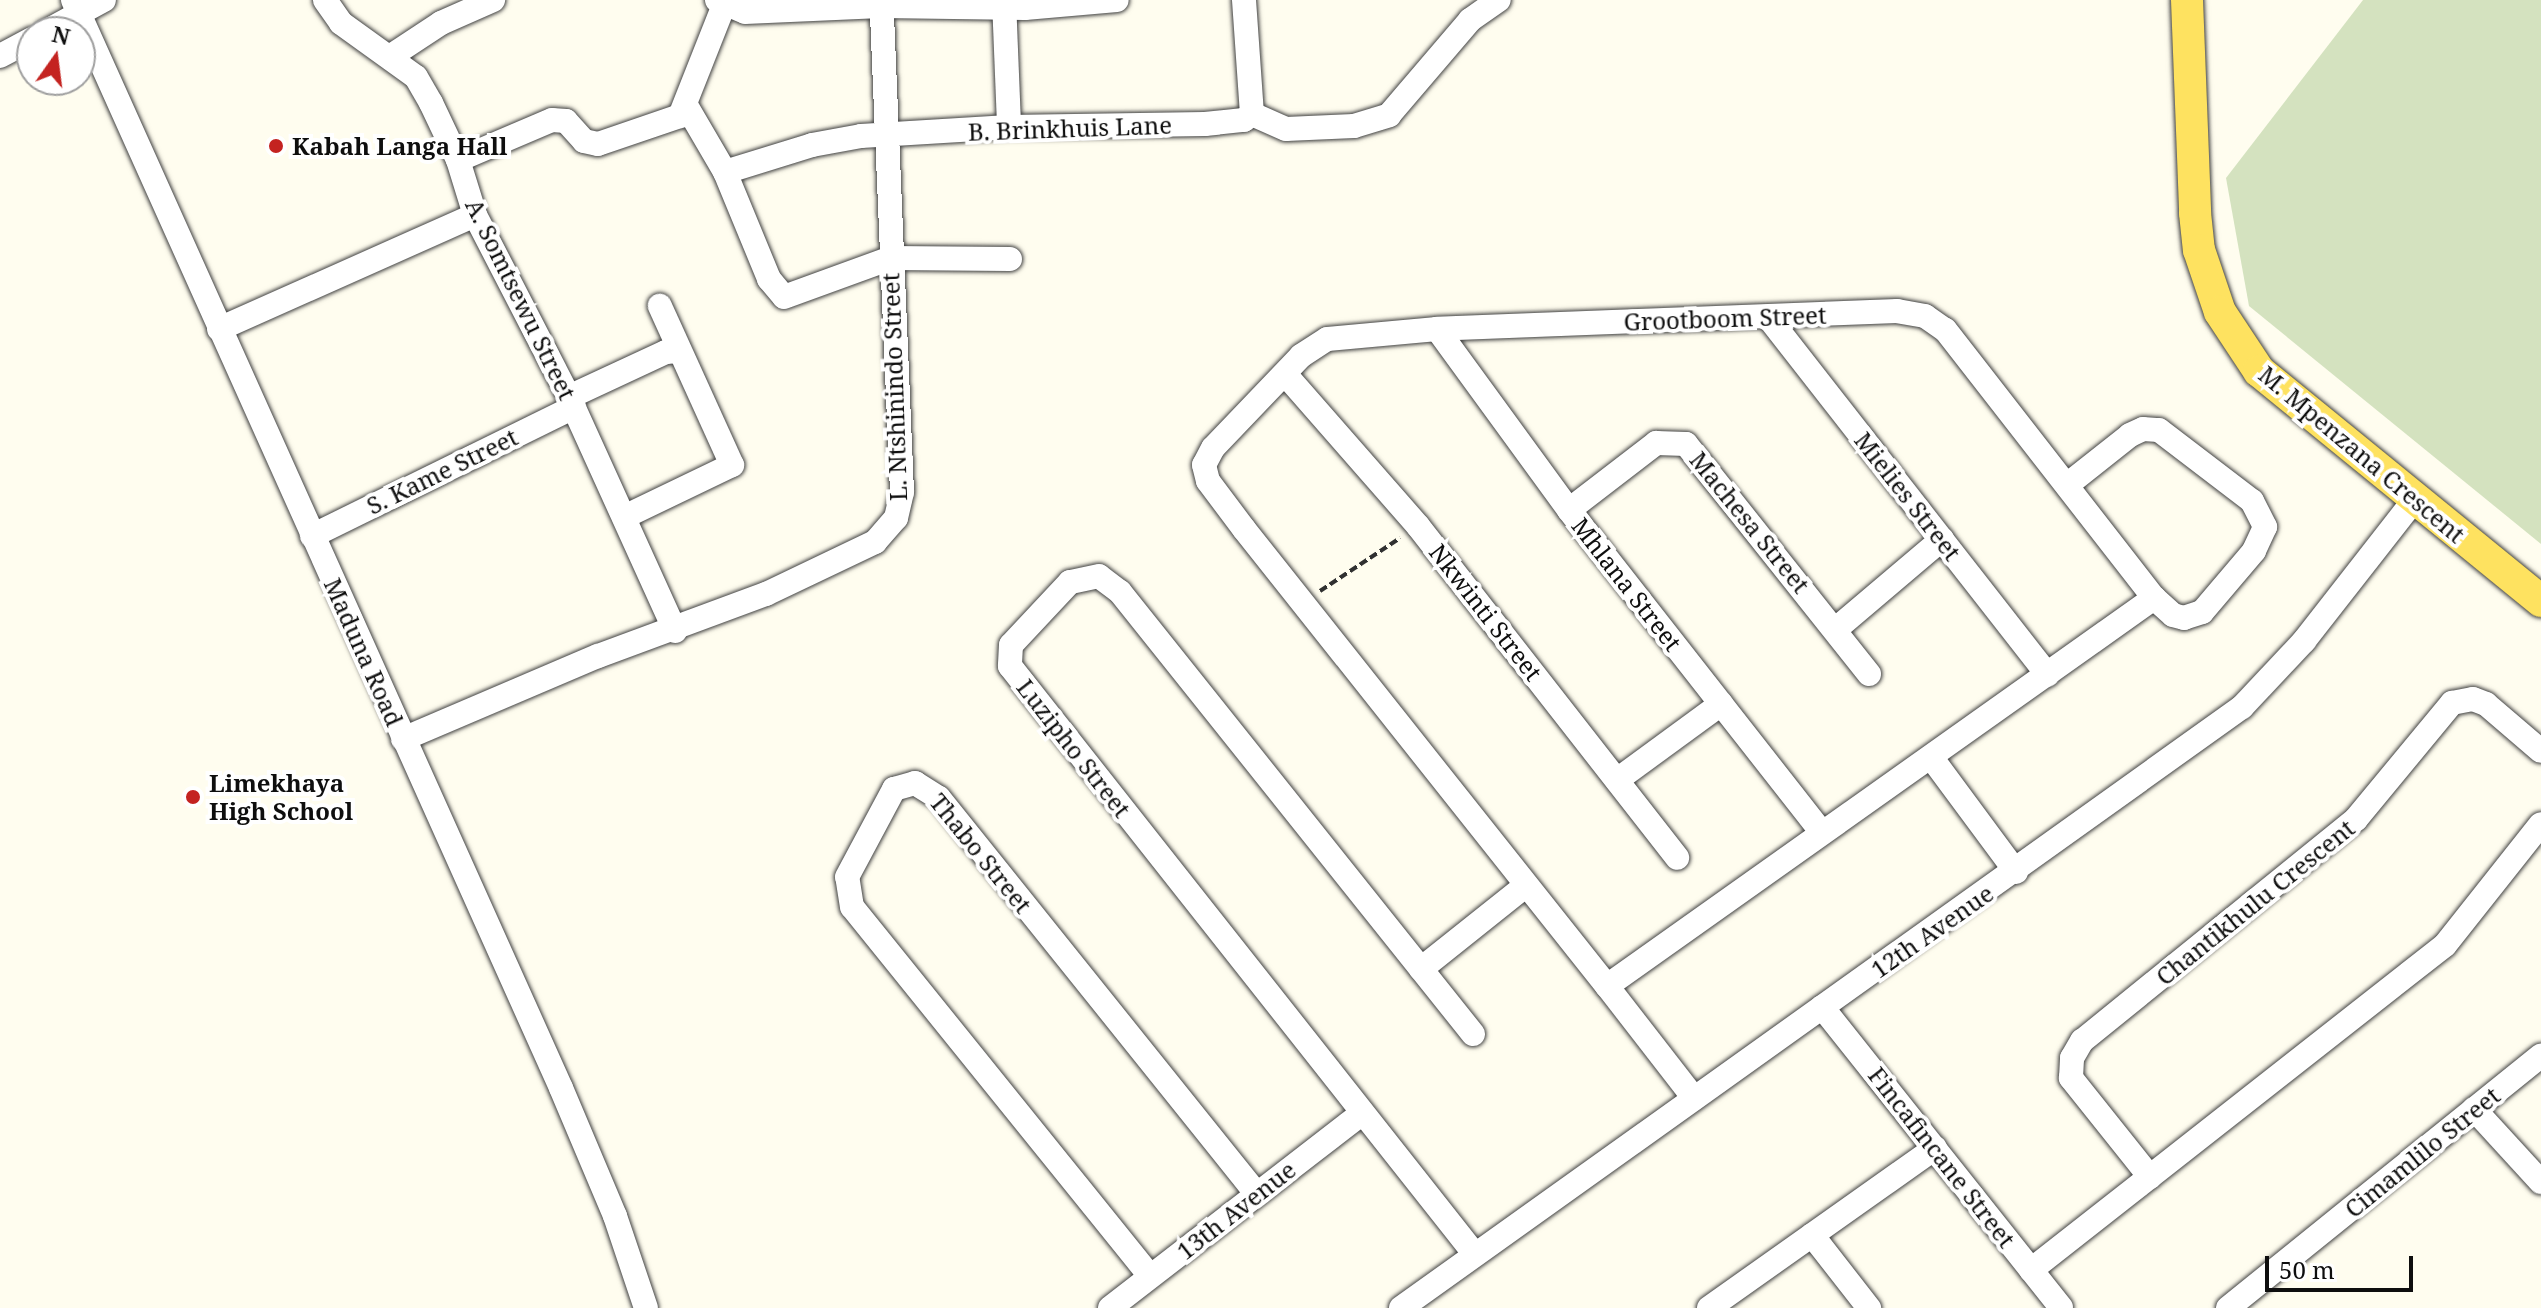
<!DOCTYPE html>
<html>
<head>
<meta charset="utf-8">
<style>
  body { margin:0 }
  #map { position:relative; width:2541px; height:1308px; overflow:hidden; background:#fffdef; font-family:"Noto Serif",serif }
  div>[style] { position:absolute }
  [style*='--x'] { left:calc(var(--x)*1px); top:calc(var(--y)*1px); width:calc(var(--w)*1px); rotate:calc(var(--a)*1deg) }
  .cemetery>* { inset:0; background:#d4e2bf }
  .path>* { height:4px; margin-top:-2px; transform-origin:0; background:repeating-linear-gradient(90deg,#303030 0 8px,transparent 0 12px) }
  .roads { filter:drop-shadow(0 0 2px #414141) drop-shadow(0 0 2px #414141) }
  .minor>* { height:24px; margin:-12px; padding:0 12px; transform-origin:12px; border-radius:12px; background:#fff }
  .major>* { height:32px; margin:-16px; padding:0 16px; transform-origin:16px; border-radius:16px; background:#fee260 }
  .dots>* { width:22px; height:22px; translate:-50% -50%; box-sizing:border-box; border:4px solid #fff; border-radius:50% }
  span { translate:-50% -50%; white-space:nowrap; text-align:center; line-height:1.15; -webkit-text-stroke:8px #fff; paint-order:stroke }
  .street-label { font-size:24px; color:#0e0e0e }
  .poi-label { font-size:24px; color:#0e0e0e; font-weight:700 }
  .left { translate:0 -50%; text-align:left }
  .north { position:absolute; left:16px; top:16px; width:80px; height:80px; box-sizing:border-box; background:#fff; border:2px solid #9f9f9f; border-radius:50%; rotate:14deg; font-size:22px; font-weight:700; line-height:32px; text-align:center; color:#0e0e0e }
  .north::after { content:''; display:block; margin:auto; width:28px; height:36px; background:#c42320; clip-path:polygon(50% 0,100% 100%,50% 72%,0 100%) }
  .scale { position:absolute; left:2265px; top:1256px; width:148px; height:36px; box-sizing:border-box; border:4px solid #0e0e0e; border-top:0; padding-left:10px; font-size:24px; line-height:28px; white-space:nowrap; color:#0e0e0e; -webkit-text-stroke:6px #fff; paint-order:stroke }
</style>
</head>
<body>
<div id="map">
  <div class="cemetery">
    <i style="clip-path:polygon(2363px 0,2541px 0,2541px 544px,2249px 306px,2226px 178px)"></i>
  </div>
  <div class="path">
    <i style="--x:1320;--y:591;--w:96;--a:-33.5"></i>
  </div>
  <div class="roads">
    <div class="minor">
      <i style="--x:73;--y:0;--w:1192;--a:65.84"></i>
      <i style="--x:561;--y:1088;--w:139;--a:67.1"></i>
      <i style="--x:615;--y:1216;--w:97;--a:71.4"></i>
      <i style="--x:325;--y:0;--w:28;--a:55"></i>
      <i style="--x:341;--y:23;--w:92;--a:35.8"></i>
      <i style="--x:416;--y:77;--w:30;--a:60"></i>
      <i style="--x:431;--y:103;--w:63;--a:64.7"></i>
      <i style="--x:458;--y:160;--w:58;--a:72.8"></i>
      <i style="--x:475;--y:215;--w:205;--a:62.7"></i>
      <i style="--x:569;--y:397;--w:257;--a:65.6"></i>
      <i style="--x:717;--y:0;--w:30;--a:23"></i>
      <i style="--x:745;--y:12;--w:136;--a:-2.5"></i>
      <i style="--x:881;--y:6;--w:144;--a:0.8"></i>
      <i style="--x:1025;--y:8;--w:92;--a:-5"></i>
      <i style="--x:1004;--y:0;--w:127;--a:87.7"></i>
      <i style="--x:1244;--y:0;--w:114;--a:86"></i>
      <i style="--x:1252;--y:114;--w:37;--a:24"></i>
      <i style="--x:1286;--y:129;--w:68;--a:-2.5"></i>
      <i style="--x:1354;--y:126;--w:37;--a:-17"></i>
      <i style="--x:1389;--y:115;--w:125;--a:-49.5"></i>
      <i style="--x:1470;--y:20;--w:35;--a:-35"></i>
      <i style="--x:45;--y:32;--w:67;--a:-28.5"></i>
      <i style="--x:0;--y:56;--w:36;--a:-28"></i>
      <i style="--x:391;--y:56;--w:60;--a:-33.4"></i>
      <i style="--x:441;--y:23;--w:57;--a:-23.9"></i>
      <i style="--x:687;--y:107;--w:75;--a:59.7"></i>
      <i style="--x:725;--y:172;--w:116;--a:67.6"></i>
      <i style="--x:769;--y:279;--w:23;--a:50"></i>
      <i style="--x:784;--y:297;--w:114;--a:-20"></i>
      <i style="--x:891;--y:258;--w:119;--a:0.5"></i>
      <i style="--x:458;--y:160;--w:102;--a:-23.1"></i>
      <i style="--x:552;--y:120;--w:14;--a:4"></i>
      <i style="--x:566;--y:121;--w:27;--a:48"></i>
      <i style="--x:584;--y:141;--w:14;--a:12"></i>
      <i style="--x:598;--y:144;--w:87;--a:-18.9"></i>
      <i style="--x:680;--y:116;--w:119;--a:-68.4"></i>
      <i style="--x:725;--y:172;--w:91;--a:-17.2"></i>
      <i style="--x:812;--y:145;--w:50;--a:-10.4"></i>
      <i style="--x:861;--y:136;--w:148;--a:-3.5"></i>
      <i style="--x:1009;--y:127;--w:196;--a:-0.9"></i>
      <i style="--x:1205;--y:124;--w:39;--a:-6"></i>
      <i style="--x:1244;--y:120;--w:10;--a:-37"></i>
      <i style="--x:1768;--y:317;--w:454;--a:52"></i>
      <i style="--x:219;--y:329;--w:280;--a:-24"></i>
      <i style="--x:1437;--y:329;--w:224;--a:53.9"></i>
      <i style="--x:1569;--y:510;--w:410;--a:51.9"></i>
      <i style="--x:1285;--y:374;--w:202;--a:48.8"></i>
      <i style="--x:1418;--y:526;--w:421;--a:52"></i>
      <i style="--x:569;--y:397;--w:107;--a:-24.9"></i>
      <i style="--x:666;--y:352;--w:13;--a:-4"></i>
      <i style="--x:2067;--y:485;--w:80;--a:-38.4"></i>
      <i style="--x:2130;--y:435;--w:14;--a:-25"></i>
      <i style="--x:2143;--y:429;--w:16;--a:4"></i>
      <i style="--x:2159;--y:430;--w:117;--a:37.4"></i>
      <i style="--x:2252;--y:501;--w:29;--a:63"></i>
      <i style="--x:2265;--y:527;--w:26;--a:115"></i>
      <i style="--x:2254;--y:551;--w:80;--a:130.4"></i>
      <i style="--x:2202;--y:612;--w:19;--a:162"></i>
      <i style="--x:2184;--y:618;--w:11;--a:-165"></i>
      <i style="--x:2173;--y:615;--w:25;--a:-138"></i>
      <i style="--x:2154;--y:598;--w:340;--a:-127.9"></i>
      <i style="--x:1945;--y:330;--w:24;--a:-145"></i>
      <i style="--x:1925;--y:316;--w:28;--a:-170"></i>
      <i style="--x:1897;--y:311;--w:460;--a:177.8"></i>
      <i style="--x:1437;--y:329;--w:110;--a:174.8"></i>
      <i style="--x:1327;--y:339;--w:31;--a:147"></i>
      <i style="--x:1301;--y:356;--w:127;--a:133.7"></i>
      <i style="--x:1213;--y:448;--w:19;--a:118"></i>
      <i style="--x:1204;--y:465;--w:16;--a:76"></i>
      <i style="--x:1208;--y:481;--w:60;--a:53.1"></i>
      <i style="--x:1244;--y:529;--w:584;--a:51.54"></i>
      <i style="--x:1607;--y:986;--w:671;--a:-35.35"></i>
      <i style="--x:1569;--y:510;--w:110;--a:-37.6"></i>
      <i style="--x:1656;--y:443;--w:30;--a:2"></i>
      <i style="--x:1686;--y:444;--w:294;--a:51.5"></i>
      <i style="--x:624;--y:517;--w:120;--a:-25.7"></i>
      <i style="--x:732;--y:465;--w:175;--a:-114.4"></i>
      <i style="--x:312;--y:536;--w:292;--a:-26.2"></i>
      <i style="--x:1836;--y:629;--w:139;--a:-40.3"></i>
      <i style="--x:403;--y:739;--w:212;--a:-23.1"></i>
      <i style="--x:598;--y:656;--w:179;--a:-20.3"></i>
      <i style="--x:766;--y:594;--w:121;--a:-25.5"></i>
      <i style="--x:875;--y:542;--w:32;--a:-49"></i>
      <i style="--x:896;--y:518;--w:27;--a:-77"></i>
      <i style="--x:902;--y:492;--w:492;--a:-92.4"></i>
      <i style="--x:1931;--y:757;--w:143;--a:53.5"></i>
      <i style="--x:1617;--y:780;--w:129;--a:-36.2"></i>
      <i style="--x:1421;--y:969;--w:133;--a:-38.6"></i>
      <i style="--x:1607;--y:986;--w:142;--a:52.2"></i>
      <i style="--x:1822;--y:1007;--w:384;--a:51.5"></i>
      <i style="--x:1473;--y:1034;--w:566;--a:-128.61"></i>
      <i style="--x:1120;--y:592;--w:26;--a:-143"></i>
      <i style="--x:1099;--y:576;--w:30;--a:168"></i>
      <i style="--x:1070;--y:582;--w:86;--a:133.1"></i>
      <i style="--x:1011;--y:645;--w:21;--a:93"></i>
      <i style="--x:1010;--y:666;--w:747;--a:51.69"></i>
      <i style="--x:2474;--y:1109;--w:99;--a:47.5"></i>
      <i style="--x:2150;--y:1177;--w:127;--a:-128.6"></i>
      <i style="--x:2071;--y:1078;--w:20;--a:-87"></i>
      <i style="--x:2072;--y:1058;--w:20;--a:-60"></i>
      <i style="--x:2082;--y:1041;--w:353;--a:-39"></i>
      <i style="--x:2356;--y:819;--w:151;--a:-50.4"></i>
      <i style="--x:2452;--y:703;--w:21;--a:-11"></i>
      <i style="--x:2473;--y:699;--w:14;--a:21"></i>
      <i style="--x:2486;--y:704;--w:72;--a:40.5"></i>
      <i style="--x:1812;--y:1235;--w:93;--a:52"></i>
      <i style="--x:2031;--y:1270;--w:526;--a:-38.13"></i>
      <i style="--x:2445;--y:945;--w:154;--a:-51.6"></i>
      <i style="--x:1150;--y:1276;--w:474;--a:-128.9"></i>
      <i style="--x:852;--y:907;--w:30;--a:-99"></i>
      <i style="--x:847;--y:877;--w:100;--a:-61.9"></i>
      <i style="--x:894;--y:789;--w:22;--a:-16"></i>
      <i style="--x:915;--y:783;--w:28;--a:32"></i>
      <i style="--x:939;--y:798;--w:506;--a:51.25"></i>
      <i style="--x:1110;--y:1308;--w:319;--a:-37.7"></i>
      <i style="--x:1401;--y:1308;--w:1034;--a:-35.55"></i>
      <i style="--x:2242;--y:707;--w:91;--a:-46.8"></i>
      <i style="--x:2304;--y:641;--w:179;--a:-52"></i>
      <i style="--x:1709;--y:1308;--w:277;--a:-35.3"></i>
      <i style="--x:2228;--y:1308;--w:402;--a:-38.9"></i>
    </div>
    <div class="major">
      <i style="--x:2187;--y:0;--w:213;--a:87.8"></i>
      <i style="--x:2195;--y:213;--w:37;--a:84"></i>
      <i style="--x:2199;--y:250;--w:65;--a:71.3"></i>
      <i style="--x:2220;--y:312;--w:71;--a:56.5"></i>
      <i style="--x:2259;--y:371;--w:364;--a:39.2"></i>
    </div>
  </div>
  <div class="dots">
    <i style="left:276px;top:146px;background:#c42320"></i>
    <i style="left:193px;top:797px;background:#c42320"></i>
  </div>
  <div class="street-label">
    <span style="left:1070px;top:128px;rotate:-2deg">B. Brinkhuis Lane</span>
    <span style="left:521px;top:299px;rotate:64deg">A. Somtsewu Street</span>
    <span style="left:1725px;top:318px;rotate:-2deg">Grootboom Street</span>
    <span style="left:894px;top:387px;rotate:-92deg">L. Ntshinindo Street</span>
    <span style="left:2362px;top:454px;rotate:40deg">M. Mpenzana Crescent</span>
    <span style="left:442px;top:471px;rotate:-26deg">S. Kame Street</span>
    <span style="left:1908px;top:496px;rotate:52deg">Mielies Street</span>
    <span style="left:1750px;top:522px;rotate:51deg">Machesa Street</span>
    <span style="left:1627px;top:584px;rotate:52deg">Mhlana Street</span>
    <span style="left:1486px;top:612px;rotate:52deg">Nkwinti Street</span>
    <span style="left:364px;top:652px;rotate:66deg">Maduna Road</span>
    <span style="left:1074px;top:748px;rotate:52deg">Luzipho Street</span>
    <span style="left:981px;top:853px;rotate:51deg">Thabo Street</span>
    <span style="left:2255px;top:902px;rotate:-39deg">Chantikhulu Crescent</span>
    <span style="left:1932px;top:931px;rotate:-35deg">12th Avenue</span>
    <span style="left:2422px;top:1152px;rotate:-39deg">Cimamlilo Street</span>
    <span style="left:1942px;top:1157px;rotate:52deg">Fincafincane Street</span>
    <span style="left:1236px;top:1210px;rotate:-38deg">13th Avenue</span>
  </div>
  <div class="poi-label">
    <span class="left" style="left:292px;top:146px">Kabah Langa Hall</span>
    <span class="left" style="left:209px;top:797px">Limekhaya<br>High School</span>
  </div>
  <div class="north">N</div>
  <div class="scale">50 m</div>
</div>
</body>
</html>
